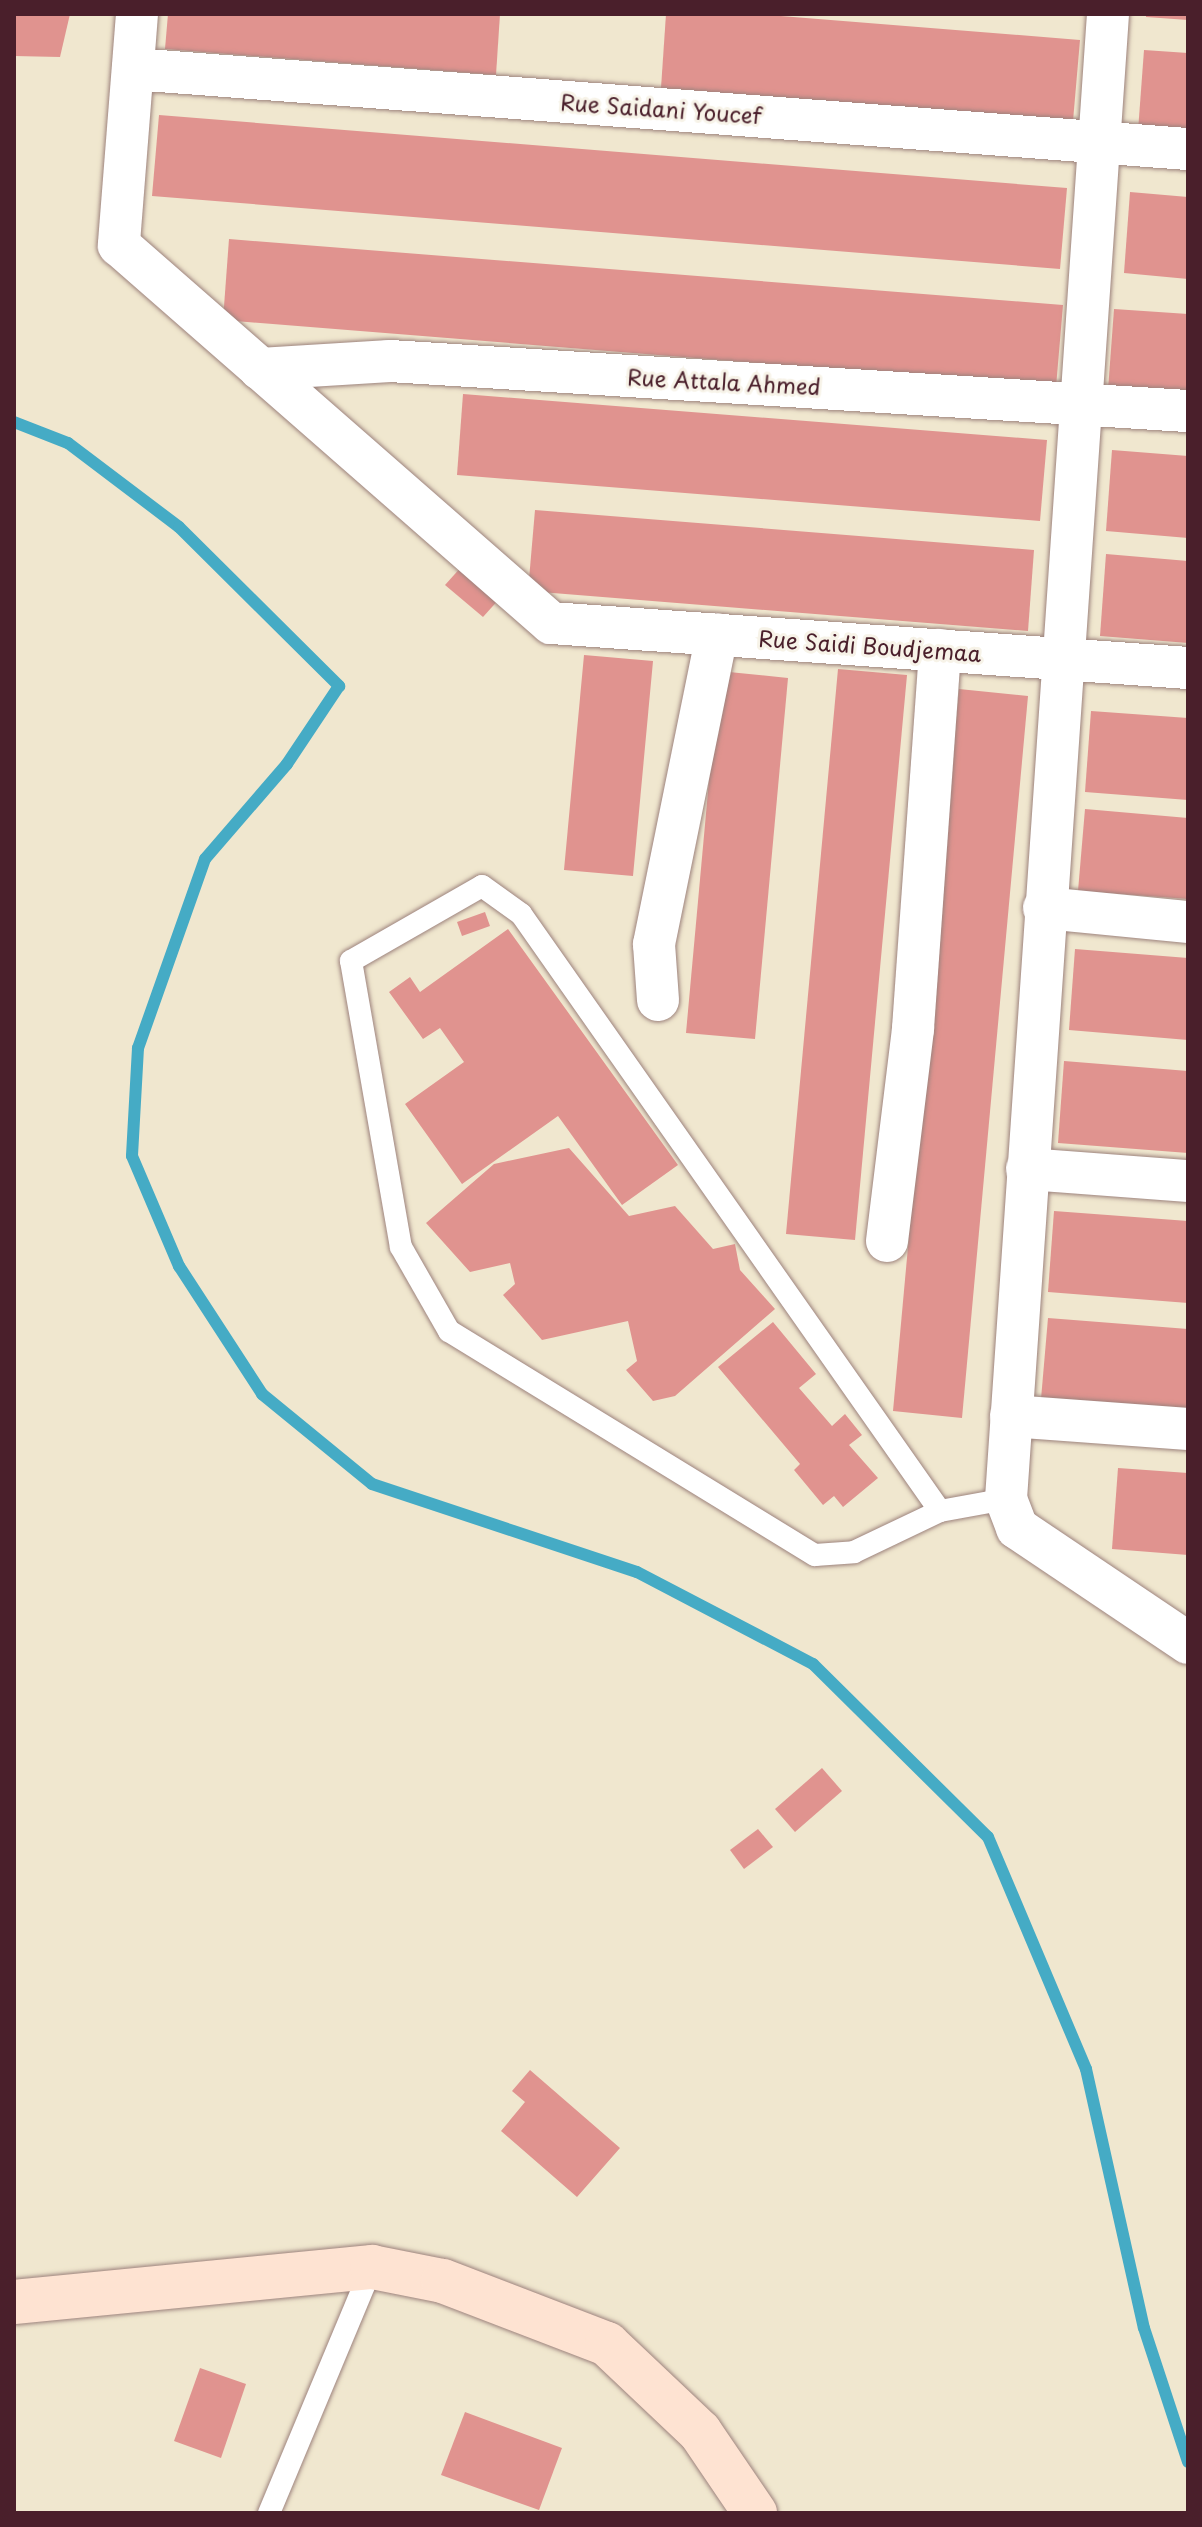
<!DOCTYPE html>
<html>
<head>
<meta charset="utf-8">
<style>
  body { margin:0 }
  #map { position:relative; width:1202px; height:2527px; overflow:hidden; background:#f0e7cf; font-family:"Playpen Sans",sans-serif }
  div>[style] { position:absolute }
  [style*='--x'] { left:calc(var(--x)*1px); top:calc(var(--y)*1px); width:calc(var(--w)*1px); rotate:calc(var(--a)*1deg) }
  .stream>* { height:12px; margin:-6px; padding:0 6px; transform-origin:6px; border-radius:6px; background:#45abc5 }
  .building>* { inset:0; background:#e0938f }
  .roads { filter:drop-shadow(0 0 2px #9d837d) drop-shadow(0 0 2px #9d837d) }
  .service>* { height:22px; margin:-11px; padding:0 11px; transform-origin:11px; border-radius:11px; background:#fff }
  .minor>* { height:42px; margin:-21px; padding:0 21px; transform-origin:21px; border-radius:21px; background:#fff }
  .secondary>* { height:44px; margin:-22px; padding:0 22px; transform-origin:22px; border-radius:22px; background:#fee3d2 }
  span { translate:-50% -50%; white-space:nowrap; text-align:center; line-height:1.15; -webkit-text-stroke:6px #f7f3e8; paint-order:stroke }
  .street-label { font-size:22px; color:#4a1f2b }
  .frame { position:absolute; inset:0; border:16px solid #4a1f2b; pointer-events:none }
</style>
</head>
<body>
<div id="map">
  <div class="stream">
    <i style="--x:14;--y:422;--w:58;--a:21.3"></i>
    <i style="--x:68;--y:443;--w:139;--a:37.1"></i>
    <i style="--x:179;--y:527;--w:226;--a:44.8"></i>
    <i style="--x:339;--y:686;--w:94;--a:123.7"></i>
    <i style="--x:287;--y:764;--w:125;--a:130.8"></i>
    <i style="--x:205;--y:859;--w:201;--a:109.5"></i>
    <i style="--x:138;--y:1048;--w:108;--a:93.2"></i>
    <i style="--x:132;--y:1156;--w:120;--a:66.9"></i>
    <i style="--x:179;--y:1266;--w:153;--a:57"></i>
    <i style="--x:262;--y:1394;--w:142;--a:39.3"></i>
    <i style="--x:372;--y:1484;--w:279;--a:18.4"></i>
    <i style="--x:637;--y:1572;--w:199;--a:27.6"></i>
    <i style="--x:813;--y:1664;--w:246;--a:44.7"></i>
    <i style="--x:988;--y:1837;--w:252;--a:67.1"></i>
    <i style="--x:1086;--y:2069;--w:265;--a:77.4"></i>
    <i style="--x:1144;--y:2328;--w:141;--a:71.8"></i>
  </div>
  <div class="building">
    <i style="clip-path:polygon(14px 14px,70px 14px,60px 57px,14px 56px)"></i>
    <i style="clip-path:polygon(168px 14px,500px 14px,496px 75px,165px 49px)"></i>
    <i style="clip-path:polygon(666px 14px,757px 14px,1080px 40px,1073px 121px,661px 88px)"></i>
    <i style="clip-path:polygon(1146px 14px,1188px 14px,1188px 20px,1146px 17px)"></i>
    <i style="clip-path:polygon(1144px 50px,1188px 53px,1188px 135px,1138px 131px)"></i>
    <i style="clip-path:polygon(159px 115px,1067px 188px,1060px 269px,152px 196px)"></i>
    <i style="clip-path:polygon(1130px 192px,1188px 197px,1188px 279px,1124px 273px)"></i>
    <i style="clip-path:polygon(229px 239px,1063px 305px,1056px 387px,223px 320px)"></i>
    <i style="clip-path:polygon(1114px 309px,1188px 314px,1188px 396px,1108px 390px)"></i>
    <i style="clip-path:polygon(463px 394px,1047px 440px,1040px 521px,457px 475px)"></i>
    <i style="clip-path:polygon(1112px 450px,1188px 456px,1188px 538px,1106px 531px)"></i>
    <i style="clip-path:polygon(535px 510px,1034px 550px,1028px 631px,528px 591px)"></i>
    <i style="clip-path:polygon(1106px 554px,1188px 561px,1188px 643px,1100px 636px)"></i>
    <i style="clip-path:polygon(463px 565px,501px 597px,483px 617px,445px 585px)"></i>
    <i style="clip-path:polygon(584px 655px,653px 661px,633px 876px,564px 870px)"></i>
    <i style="clip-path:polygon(838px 669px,907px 675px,855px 1240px,786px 1234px)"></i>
    <i style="clip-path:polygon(719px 671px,788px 678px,755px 1039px,686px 1033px)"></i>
    <i style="clip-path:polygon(959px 689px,1028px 696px,962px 1418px,893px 1411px)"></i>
    <i style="clip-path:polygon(1091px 711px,1188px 718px,1188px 800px,1085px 792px)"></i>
    <i style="clip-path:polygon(1085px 809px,1188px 818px,1188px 899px,1078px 891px)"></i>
    <i style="clip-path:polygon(485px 912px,490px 926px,462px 936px,457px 922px)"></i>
    <i style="clip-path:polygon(508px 929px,678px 1165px,622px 1205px,558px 1116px,462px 1184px,405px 1104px,464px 1062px,440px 1028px,423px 1039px,389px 992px,410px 977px,420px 992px)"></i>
    <i style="clip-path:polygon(1075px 949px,1188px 958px,1188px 1040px,1069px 1030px)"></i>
    <i style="clip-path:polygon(1064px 1061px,1188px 1071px,1188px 1153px,1058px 1143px)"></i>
    <i style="clip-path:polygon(569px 1148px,629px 1216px,675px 1206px,713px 1249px,735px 1244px,740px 1270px,775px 1309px,675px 1396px,653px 1401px,626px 1370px,637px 1361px,628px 1321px,542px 1340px,503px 1295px,515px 1284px,510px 1263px,470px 1272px,426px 1223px,494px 1164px)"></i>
    <i style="clip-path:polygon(1054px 1211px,1188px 1221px,1188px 1303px,1048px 1292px)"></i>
    <i style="clip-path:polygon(1048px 1318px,1188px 1329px,1188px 1411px,1041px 1399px)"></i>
    <i style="clip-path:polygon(773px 1322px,816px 1374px,799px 1388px,832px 1426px,845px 1414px,862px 1435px,849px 1445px,878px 1478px,843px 1507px,834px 1496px,823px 1505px,794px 1470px,800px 1464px,718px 1367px)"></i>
    <i style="clip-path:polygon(1118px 1468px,1188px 1473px,1188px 1555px,1112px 1549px)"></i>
    <i style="clip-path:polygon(822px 1768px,842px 1791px,795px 1832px,775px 1809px)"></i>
    <i style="clip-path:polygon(758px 1829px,773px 1847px,744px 1869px,730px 1850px)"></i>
    <i style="clip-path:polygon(530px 2070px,620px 2148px,577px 2197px,501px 2131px,525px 2102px,512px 2091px)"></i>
    <i style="clip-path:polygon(200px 2368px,246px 2384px,221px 2458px,174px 2441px)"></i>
    <i style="clip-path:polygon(465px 2412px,562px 2448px,539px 2510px,441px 2475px)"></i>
  </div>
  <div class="roads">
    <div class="service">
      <i style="--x:940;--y:1511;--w:729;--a:-125.06"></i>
      <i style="--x:521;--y:914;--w:48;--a:-144.3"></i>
      <i style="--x:482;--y:886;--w:151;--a:150.2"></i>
      <i style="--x:351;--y:961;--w:290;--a:80.1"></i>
      <i style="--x:401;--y:1247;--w:97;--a:60.3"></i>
      <i style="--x:449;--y:1331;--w:429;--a:31.5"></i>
      <i style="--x:815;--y:1555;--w:39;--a:-4"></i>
      <i style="--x:854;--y:1552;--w:95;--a:-25.5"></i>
      <i style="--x:940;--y:1511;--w:67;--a:-10.3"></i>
      <i style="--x:269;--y:2513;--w:267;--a:-67.3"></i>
    </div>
    <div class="minor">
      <i style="--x:137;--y:14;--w:232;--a:94.5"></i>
      <i style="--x:119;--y:245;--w:574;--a:41.19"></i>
      <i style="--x:551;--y:623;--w:639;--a:4.04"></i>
      <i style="--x:1108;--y:14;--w:1488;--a:93.93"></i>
      <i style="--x:1006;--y:1499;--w:31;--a:69"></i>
      <i style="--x:1017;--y:1528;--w:206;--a:33.9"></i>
      <i style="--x:133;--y:69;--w:1058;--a:4.34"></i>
      <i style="--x:260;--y:369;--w:130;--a:-3.5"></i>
      <i style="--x:390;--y:361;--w:800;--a:3.59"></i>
      <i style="--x:1044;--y:908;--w:145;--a:5.6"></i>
      <i style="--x:658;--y:1000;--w:56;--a:-94.1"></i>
      <i style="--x:654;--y:944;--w:316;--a:-78.5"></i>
      <i style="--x:1027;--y:1169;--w:161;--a:4.3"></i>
      <i style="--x:887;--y:1241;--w:215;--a:-83"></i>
      <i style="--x:913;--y:1028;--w:379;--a:-85.9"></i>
      <i style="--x:1011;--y:1416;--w:177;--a:4.2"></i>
    </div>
    <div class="secondary">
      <i style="--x:14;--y:2302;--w:360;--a:-5.6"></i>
      <i style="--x:372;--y:2267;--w:72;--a:11.2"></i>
      <i style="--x:443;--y:2281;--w:176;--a:21"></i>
      <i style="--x:607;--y:2344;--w:128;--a:43.4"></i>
      <i style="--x:700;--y:2432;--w:98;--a:55.8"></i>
    </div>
  </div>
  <div class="street-label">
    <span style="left:661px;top:108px;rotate:4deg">Rue Saidani Youcef</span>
    <span style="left:724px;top:381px;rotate:3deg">Rue Attala Ahmed</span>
    <span style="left:870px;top:645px;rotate:4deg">Rue Saidi Boudjemaa</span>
  </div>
  <div class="frame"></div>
</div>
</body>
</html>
